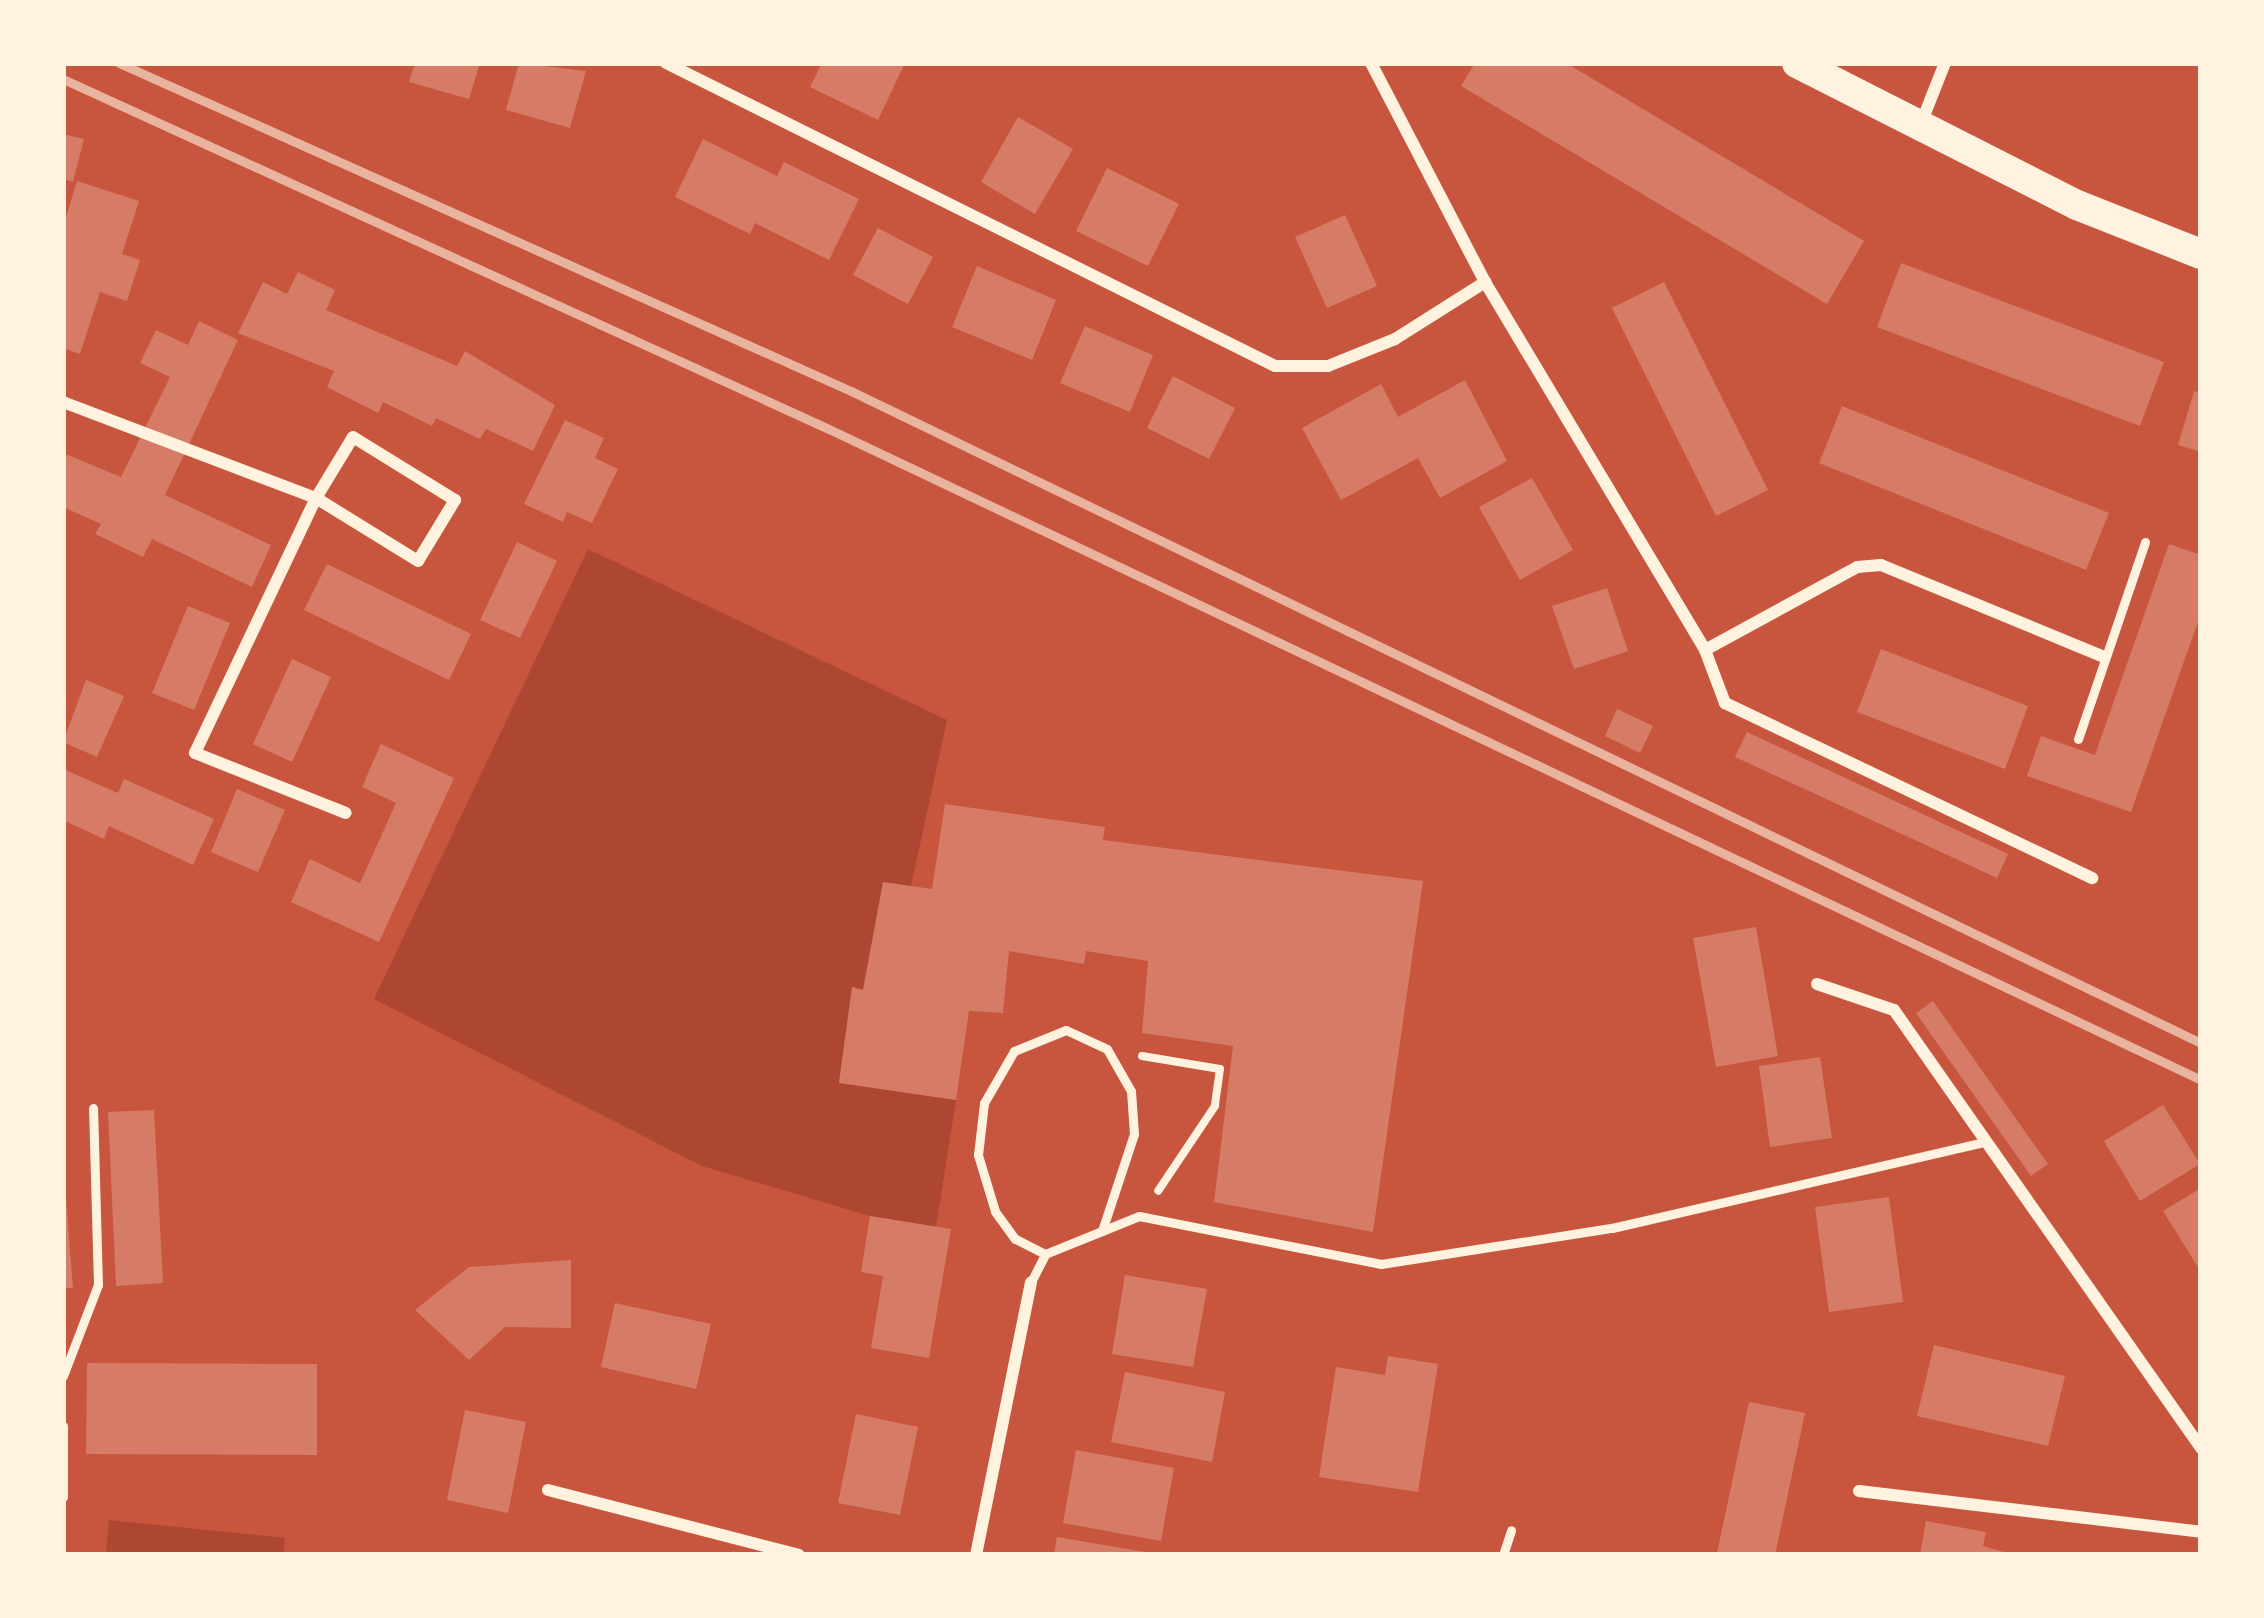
<!DOCTYPE html>
<html>
<head>
<meta charset="utf-8">
<style>
  body { margin:0 }
  #map { position:relative; width:2264px; height:1618px; overflow:hidden; background:#c8553d; font-family:Rubik,sans-serif }
  div>[style] { position:absolute }
  [style*='--x'] { left:calc(var(--x)*1px); top:calc(var(--y)*1px); width:calc(var(--w)*1px); rotate:calc(var(--a)*1deg) }
  .green>* { inset:0; background:#ae4732 }
  .building>* { inset:0; background:#d67c66 }
  .path>* { height:8px; margin:-4px; padding:0 4px; transform-origin:4px; border-radius:4px; background:#fff3e0 }
  .service>* { height:9px; margin:-4.5px; padding:0 4.5px; transform-origin:4.5px; border-radius:4.5px; background:#fff3e0 }
  .minor>* { height:12px; margin:-6px; padding:0 6px; transform-origin:6px; border-radius:6px; background:#fff3e0 }
  .primary>* { height:30px; margin:-15px; padding:0 15px; transform-origin:15px; border-radius:15px; background:#fff3e0 }
  .rail>* { height:9px; margin:-4.5px; padding:0 4.5px; transform-origin:4.5px; border-radius:4.5px; background:#e9b49f }
  span { translate:-50% -50%; white-space:nowrap; text-align:center; line-height:1.15; -webkit-text-stroke:12px #fff3e0; paint-order:stroke }
  .frame { position:absolute; inset:0; border:66px solid #fff3e0; pointer-events:none }
</style>
</head>
<body>
<div id="map">
  <div class="green">
    <i style="clip-path:polygon(588px 549px,947px 720px,911px 886px,883px 883px,863px 990px,852px 988px,839px 1082px,956px 1100px,936px 1227px,870px 1216px,702px 1166px,374px 999px)"></i>
    <i style="clip-path:polygon(109px 1520px,285px 1538px,283px 1555px,106px 1555px)"></i>
  </div>
  <div class="building">
    <i style="clip-path:polygon(415px 63px,480px 63px,469px 99px,409px 82px)"></i>
    <i style="clip-path:polygon(519px 63px,586px 71px,570px 128px,506px 110px)"></i>
    <i style="clip-path:polygon(822px 63px,905px 63px,878px 120px,810px 87px)"></i>
    <i style="clip-path:polygon(1475px 63px,1566px 63px,1864px 241px,1827px 304px,1461px 86px)"></i>
    <i style="clip-path:polygon(1018px 117px,1073px 149px,1035px 214px,981px 182px)"></i>
    <i style="clip-path:polygon(63px 134px,84px 139px,73px 182px,63px 179px)"></i>
    <i style="clip-path:polygon(703px 139px,777px 176px,784px 162px,859px 199px,829px 260px,755px 223px,750px 234px,675px 197px)"></i>
    <i style="clip-path:polygon(1107px 168px,1179px 204px,1148px 266px,1076px 231px)"></i>
    <i style="clip-path:polygon(77px 181px,139px 201px,122px 254px,140px 260px,127px 301px,100px 292px,80px 354px,63px 348px,63px 227px)"></i>
    <i style="clip-path:polygon(1345px 215px,1377px 286px,1327px 308px,1295px 237px)"></i>
    <i style="clip-path:polygon(878px 228px,933px 257px,908px 304px,853px 275px)"></i>
    <i style="clip-path:polygon(1901px 263px,2164px 362px,2140px 426px,1877px 327px)"></i>
    <i style="clip-path:polygon(977px 266px,1056px 300px,1032px 360px,952px 327px)"></i>
    <i style="clip-path:polygon(298px 272px,335px 290px,326px 310px,457px 366px,465px 351px,555px 405px,533px 451px,486px 429px,480px 439px,436px 418px,432px 426px,383px 402px,378px 413px,327px 387px,334px 371px,238px 333px,263px 282px,287px 294px)"></i>
    <i style="clip-path:polygon(1664px 282px,1768px 490px,1716px 516px,1612px 308px)"></i>
    <i style="clip-path:polygon(199px 321px,238px 340px,165px 495px,271px 545px,252px 587px,152px 539px,143px 557px,95px 534px,101px 524px,63px 507px,63px 453px,121px 477px,170px 377px,140px 363px,156px 330px,188px 345px)"></i>
    <i style="clip-path:polygon(1085px 326px,1153px 355px,1130px 412px,1060px 383px)"></i>
    <i style="clip-path:polygon(1173px 376px,1235px 408px,1209px 459px,1147px 428px)"></i>
    <i style="clip-path:polygon(1465px 380px,1507px 461px,1440px 498px,1418px 458px,1341px 500px,1302px 428px,1381px 384px,1398px 417px)"></i>
    <i style="clip-path:polygon(2194px 391px,2201px 393px,2201px 452px,2178px 445px)"></i>
    <i style="clip-path:polygon(1842px 406px,2109px 513px,2086px 570px,1819px 463px)"></i>
    <i style="clip-path:polygon(565px 420px,604px 438px,595px 458px,618px 469px,592px 523px,567px 512px,563px 522px,524px 504px)"></i>
    <i style="clip-path:polygon(1532px 478px,1573px 550px,1520px 580px,1479px 507px)"></i>
    <i style="clip-path:polygon(517px 542px,557px 561px,520px 638px,480px 620px)"></i>
    <i style="clip-path:polygon(2169px 544px,2201px 555px,2201px 613px,2131px 812px,2027px 776px,2041px 736px,2095px 755px)"></i>
    <i style="clip-path:polygon(327px 564px,471px 634px,449px 680px,304px 610px)"></i>
    <i style="clip-path:polygon(1607px 588px,1628px 651px,1574px 669px,1552px 606px)"></i>
    <i style="clip-path:polygon(188px 606px,230px 623px,194px 710px,152px 693px)"></i>
    <i style="clip-path:polygon(1881px 649px,2028px 706px,2005px 769px,1857px 712px)"></i>
    <i style="clip-path:polygon(292px 659px,331px 677px,292px 762px,253px 744px)"></i>
    <i style="clip-path:polygon(86px 680px,124px 696px,97px 757px,63px 742px)"></i>
    <i style="clip-path:polygon(1617px 709px,1653px 726px,1640px 753px,1605px 736px)"></i>
    <i style="clip-path:polygon(1747px 732px,2008px 854px,1997px 878px,1735px 757px)"></i>
    <i style="clip-path:polygon(381px 744px,454px 778px,379px 942px,291px 902px,310px 859px,360px 883px,396px 803px,362px 787px)"></i>
    <i style="clip-path:polygon(63px 769px,118px 793px,124px 779px,214px 819px,193px 865px,109px 826px,104px 839px,63px 820px)"></i>
    <i style="clip-path:polygon(237px 789px,285px 810px,258px 872px,211px 852px)"></i>
    <i style="clip-path:polygon(945px 804px,1105px 827px,1103px 840px,1423px 881px,1373px 1232px,1214px 1202px,1233px 1046px,1142px 1033px,1148px 961px,1086px 951px,1084px 964px,1009px 951px,1003px 1013px,969px 1011px,956px 1100px,839px 1083px,852px 987px,863px 990px,883px 882px,932px 889px)"></i>
    <i style="clip-path:polygon(1756px 927px,1778px 1056px,1716px 1067px,1693px 938px)"></i>
    <i style="clip-path:polygon(1933px 1001px,2048px 1164px,2031px 1176px,1916px 1013px)"></i>
    <i style="clip-path:polygon(1820px 1057px,1832px 1138px,1770px 1147px,1759px 1066px)"></i>
    <i style="clip-path:polygon(2163px 1105px,2200px 1164px,2140px 1201px,2104px 1141px)"></i>
    <i style="clip-path:polygon(154px 1110px,163px 1283px,116px 1286px,108px 1112px)"></i>
    <i style="clip-path:polygon(63px 1160px,73px 1288px,63px 1288px)"></i>
    <i style="clip-path:polygon(2201px 1188px,2201px 1272px,2163px 1211px)"></i>
    <i style="clip-path:polygon(1889px 1197px,1903px 1302px,1829px 1312px,1815px 1207px)"></i>
    <i style="clip-path:polygon(870px 1216px,951px 1229px,929px 1358px,871px 1348px,883px 1276px,861px 1272px)"></i>
    <i style="clip-path:polygon(571px 1260px,571px 1328px,505px 1327px,469px 1360px,415px 1310px,469px 1267px)"></i>
    <i style="clip-path:polygon(1125px 1275px,1207px 1289px,1193px 1367px,1112px 1354px)"></i>
    <i style="clip-path:polygon(615px 1303px,711px 1324px,696px 1389px,601px 1367px)"></i>
    <i style="clip-path:polygon(1934px 1345px,2065px 1376px,2048px 1446px,1917px 1416px)"></i>
    <i style="clip-path:polygon(1388px 1356px,1438px 1364px,1418px 1492px,1319px 1477px,1336px 1367px,1385px 1375px)"></i>
    <i style="clip-path:polygon(87px 1363px,317px 1364px,317px 1455px,86px 1454px)"></i>
    <i style="clip-path:polygon(1125px 1372px,1225px 1392px,1212px 1462px,1111px 1442px)"></i>
    <i style="clip-path:polygon(1749px 1402px,1805px 1413px,1775px 1555px,1717px 1553px)"></i>
    <i style="clip-path:polygon(465px 1410px,526px 1422px,508px 1513px,447px 1500px)"></i>
    <i style="clip-path:polygon(856px 1414px,918px 1427px,900px 1515px,838px 1503px)"></i>
    <i style="clip-path:polygon(1076px 1450px,1174px 1468px,1161px 1541px,1063px 1523px)"></i>
    <i style="clip-path:polygon(1926px 1521px,1986px 1532px,1983px 1546px,2015px 1555px,1920px 1555px)"></i>
    <i style="clip-path:polygon(1057px 1537px,1151px 1553px,1151px 1555px,1054px 1555px)"></i>
  </div>
  <div class="path">
    <i style="--x:1142;--y:1056;--w:79;--a:9.5"></i>
    <i style="--x:1220;--y:1069;--w:37;--a:98"></i>
    <i style="--x:1215;--y:1106;--w:102;--a:123.8"></i>
  </div>
  <div class="service">
    <i style="--x:2078;--y:739;--w:208;--a:-71.2"></i>
    <i style="--x:1066;--y:1030;--w:45;--a:24.9"></i>
    <i style="--x:1107;--y:1049;--w:48;--a:60.3"></i>
    <i style="--x:1131;--y:1091;--w:43;--a:86"></i>
    <i style="--x:1134;--y:1134;--w:102;--a:108.3"></i>
    <i style="--x:1102;--y:1231;--w:61;--a:158"></i>
    <i style="--x:1045;--y:1254;--w:34;--a:-153"></i>
    <i style="--x:1015;--y:1239;--w:34;--a:-126"></i>
    <i style="--x:995;--y:1211;--w:59;--a:-106.9"></i>
    <i style="--x:978;--y:1155;--w:52;--a:-83.4"></i>
    <i style="--x:984;--y:1103;--w:60;--a:-60"></i>
    <i style="--x:1014;--y:1051;--w:56;--a:-22"></i>
    <i style="--x:1102;--y:1231;--w:40;--a:-22"></i>
    <i style="--x:1139;--y:1216;--w:247;--a:11.2"></i>
    <i style="--x:1381;--y:1264;--w:234;--a:-8.9"></i>
    <i style="--x:1612;--y:1228;--w:378;--a:-13"></i>
    <i style="--x:1031;--y:1282;--w:31;--a:-63"></i>
    <i style="--x:63;--y:1376;--w:97;--a:-69"></i>
    <i style="--x:98;--y:1285;--w:177;--a:-91.6"></i>
    <i style="--x:63;--y:1426;--w:71;--a:90"></i>
    <i style="--x:1503;--y:1555;--w:26;--a:-72"></i>
  </div>
  <div class="minor">
    <i style="--x:666;--y:63;--w:680;--a:26.45"></i>
    <i style="--x:1275;--y:366;--w:53;--a:0"></i>
    <i style="--x:1328;--y:366;--w:72;--a:-21.9"></i>
    <i style="--x:1395;--y:339;--w:107;--a:-32.3"></i>
    <i style="--x:1371;--y:63;--w:247;--a:62.5"></i>
    <i style="--x:1485;--y:282;--w:429;--a:59.1"></i>
    <i style="--x:1705;--y:650;--w:57;--a:69.3"></i>
    <i style="--x:1725;--y:703;--w:407;--a:25.5"></i>
    <i style="--x:1920;--y:126;--w:68;--a:-68.4"></i>
    <i style="--x:63;--y:402;--w:271;--a:20.8"></i>
    <i style="--x:316;--y:498;--w:282;--a:115.4"></i>
    <i style="--x:195;--y:753;--w:162;--a:21.7"></i>
    <i style="--x:353;--y:437;--w:120;--a:31.7"></i>
    <i style="--x:455;--y:500;--w:71;--a:121.2"></i>
    <i style="--x:418;--y:561;--w:120;--a:-148.3"></i>
    <i style="--x:316;--y:498;--w:71;--a:-58.8"></i>
    <i style="--x:1705;--y:650;--w:173;--a:-28.6"></i>
    <i style="--x:1857;--y:567;--w:24;--a:-5"></i>
    <i style="--x:1881;--y:565;--w:241;--a:22.4"></i>
    <i style="--x:1817;--y:984;--w:81;--a:18.7"></i>
    <i style="--x:1894;--y:1010;--w:535;--a:54.97"></i>
    <i style="--x:548;--y:1490;--w:259;--a:14.5"></i>
    <i style="--x:1859;--y:1491;--w:344;--a:6.8"></i>
    <i style="--x:976;--y:1555;--w:278;--a:-78.6"></i>
  </div>
  <div class="primary">
    <i style="--x:1797;--y:63;--w:314;--a:26.9"></i>
    <i style="--x:2077;--y:205;--w:133;--a:21.6"></i>
  </div>
  <div class="rail">
    <i style="--x:119;--y:63;--w:802;--a:24.14"></i>
    <i style="--x:851;--y:391;--w:1499;--a:25.78"></i>
    <i style="--x:63;--y:79;--w:844;--a:24.56"></i>
    <i style="--x:831;--y:430;--w:1516;--a:25.38"></i>
  </div>
  <div class="frame"></div>
</div>
</body>
</html>
